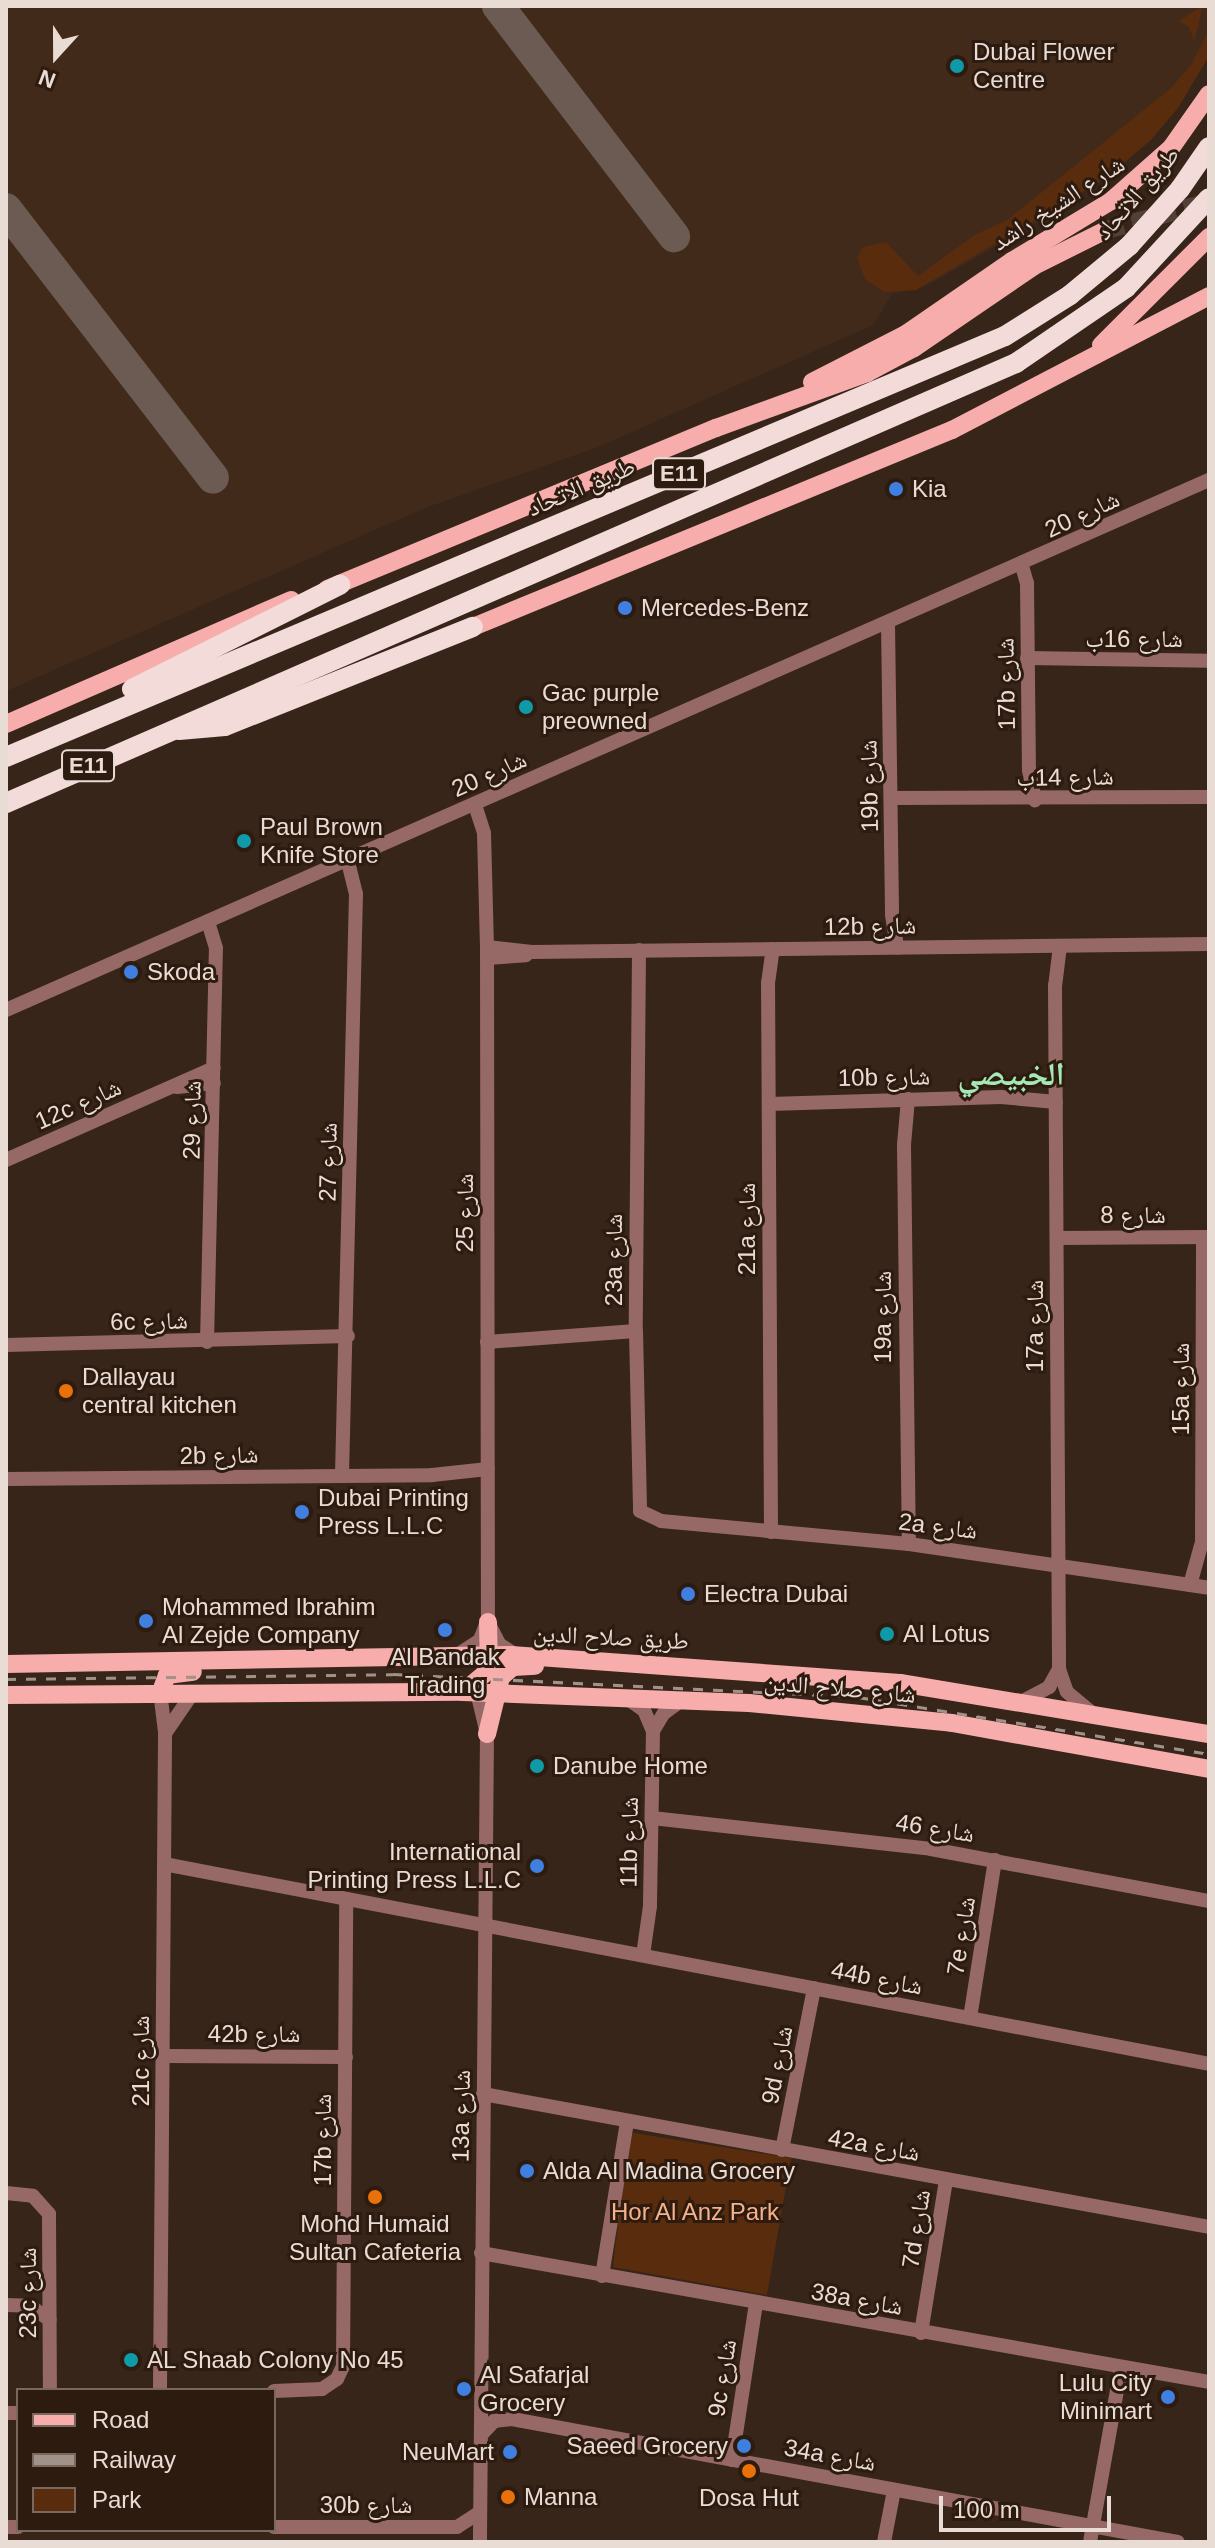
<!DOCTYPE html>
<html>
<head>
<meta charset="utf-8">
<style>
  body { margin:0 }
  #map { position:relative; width:1215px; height:2548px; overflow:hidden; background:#37251a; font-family:Arial,"Noto Naskh Arabic",sans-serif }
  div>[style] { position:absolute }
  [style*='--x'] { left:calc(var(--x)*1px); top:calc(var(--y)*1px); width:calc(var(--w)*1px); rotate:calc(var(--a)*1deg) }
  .built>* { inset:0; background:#422a1b }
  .green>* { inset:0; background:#582c0c }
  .taxiway>* { height:32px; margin:-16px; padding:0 16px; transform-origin:16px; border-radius:16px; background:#6c5b52 }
  .major-tunnel>* { height:18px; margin-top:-9px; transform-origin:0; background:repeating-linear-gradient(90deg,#524036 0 18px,transparent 0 27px) }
  .minor>* { height:14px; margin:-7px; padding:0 7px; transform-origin:7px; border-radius:7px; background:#966967 }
  .major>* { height:18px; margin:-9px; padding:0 9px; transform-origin:9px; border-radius:9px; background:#f7adab }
  .highway>* { height:20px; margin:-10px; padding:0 10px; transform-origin:10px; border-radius:10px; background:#f3dbda }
  .rail>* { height:3px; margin-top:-1.5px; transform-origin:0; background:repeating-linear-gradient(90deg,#a09189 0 10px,transparent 0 20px) }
  .dots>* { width:22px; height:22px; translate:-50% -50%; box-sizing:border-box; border:4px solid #2d1b10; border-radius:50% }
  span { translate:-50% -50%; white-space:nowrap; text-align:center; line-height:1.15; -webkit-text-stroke:6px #2d1b10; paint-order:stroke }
  .shield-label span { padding:2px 6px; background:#2d1b10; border:2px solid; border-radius:6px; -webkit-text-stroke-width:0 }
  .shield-label { font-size:22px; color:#e9dcd5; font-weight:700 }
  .poi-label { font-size:24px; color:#e9dcd5 }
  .left { translate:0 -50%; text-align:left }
  .right { translate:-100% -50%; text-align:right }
  .street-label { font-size:24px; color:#e9dcd5 }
  .park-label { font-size:24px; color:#f5b189 }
  .district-label { font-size:32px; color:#a4e9b5; font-weight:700 }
  .frame { position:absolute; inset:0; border:8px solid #e9dcd5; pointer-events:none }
  .legend { position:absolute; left:16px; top:2388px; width:260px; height:144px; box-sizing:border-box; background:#2d1b10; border:2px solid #78685f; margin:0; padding:10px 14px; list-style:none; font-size:24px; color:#e9dcd5 }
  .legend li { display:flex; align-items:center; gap:16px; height:40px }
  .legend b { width:40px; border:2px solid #78685f }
  .north { position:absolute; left:16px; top:16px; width:80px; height:80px; -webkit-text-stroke:6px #2d1b10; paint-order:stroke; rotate:201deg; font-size:22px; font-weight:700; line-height:32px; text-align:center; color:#e9dcd5 }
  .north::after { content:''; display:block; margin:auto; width:28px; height:36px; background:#e9dcd5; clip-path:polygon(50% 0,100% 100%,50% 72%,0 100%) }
  .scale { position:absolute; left:939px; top:2496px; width:172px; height:36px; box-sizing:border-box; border:4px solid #e9dcd5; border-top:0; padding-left:10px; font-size:24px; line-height:28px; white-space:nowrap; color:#e9dcd5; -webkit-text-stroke:6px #2d1b10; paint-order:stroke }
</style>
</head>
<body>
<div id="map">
  <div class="built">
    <i style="clip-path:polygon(6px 6px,1209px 6px,1209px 56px,1165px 124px,1120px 168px,1040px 221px,924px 287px,892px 294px,873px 325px,598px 447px,425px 508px,6px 691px)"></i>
  </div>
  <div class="green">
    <i style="clip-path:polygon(1202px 6px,1198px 27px,1194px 41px,1189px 27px,1179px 21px)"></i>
    <i style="clip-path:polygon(1209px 30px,1209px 56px,1178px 108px,1151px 140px,1103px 180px,916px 290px,884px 292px,865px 279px,857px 258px,863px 247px,886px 242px,918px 276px,976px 234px,1006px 221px,1171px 88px,1191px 65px)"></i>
    <i style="clip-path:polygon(628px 2132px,791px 2158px,767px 2295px,613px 2267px)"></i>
  </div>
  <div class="taxiway">
    <i style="--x:498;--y:6;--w:290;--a:52.6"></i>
    <i style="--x:6;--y:209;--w:339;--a:52.4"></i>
  </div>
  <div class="major-tunnel">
    <i style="--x:1106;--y:230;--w:107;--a:-15.2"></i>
  </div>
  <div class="minor">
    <i style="--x:1022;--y:566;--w:18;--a:74"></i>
    <i style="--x:1027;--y:583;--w:187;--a:89.4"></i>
    <i style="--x:1029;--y:770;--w:31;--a:79"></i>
    <i style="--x:888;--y:624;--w:291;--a:89.2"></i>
    <i style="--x:892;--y:915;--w:33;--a:81"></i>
    <i style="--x:1027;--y:658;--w:182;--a:0.9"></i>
    <i style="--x:892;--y:798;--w:317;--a:-0.2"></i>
    <i style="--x:475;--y:805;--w:29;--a:72"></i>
    <i style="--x:484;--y:833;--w:114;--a:88.5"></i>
    <i style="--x:487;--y:947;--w:675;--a:89.92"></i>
    <i style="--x:488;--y:1622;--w:25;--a:63"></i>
    <i style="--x:499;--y:1644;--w:20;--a:33"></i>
    <i style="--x:1060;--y:946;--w:39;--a:97"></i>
    <i style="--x:1055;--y:985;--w:684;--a:89.66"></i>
    <i style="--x:1059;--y:1669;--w:24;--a:71"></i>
    <i style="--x:1067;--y:1692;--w:31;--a:40"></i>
    <i style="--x:487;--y:947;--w:45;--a:6.3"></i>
    <i style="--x:532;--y:952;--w:677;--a:-0.68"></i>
    <i style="--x:639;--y:950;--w:381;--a:90.5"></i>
    <i style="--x:636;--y:1331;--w:180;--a:88.7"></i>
    <i style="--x:640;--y:1511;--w:23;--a:25"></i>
    <i style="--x:661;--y:1521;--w:249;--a:5.3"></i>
    <i style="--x:909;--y:1544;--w:303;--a:8.3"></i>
    <i style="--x:487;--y:958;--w:39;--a:-4"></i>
    <i style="--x:6;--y:1010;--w:1315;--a:-23.78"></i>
    <i style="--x:177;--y:1087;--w:37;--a:-6"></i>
    <i style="--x:908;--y:1099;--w:46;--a:95"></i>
    <i style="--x:904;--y:1145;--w:399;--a:89.3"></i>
    <i style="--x:769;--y:1104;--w:232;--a:-1.7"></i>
    <i style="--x:1001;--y:1097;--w:55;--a:5.2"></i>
    <i style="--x:6;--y:1160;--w:227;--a:-23.9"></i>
    <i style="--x:1057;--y:1238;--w:152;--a:-0.4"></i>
    <i style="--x:207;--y:1342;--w:394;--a:-88.7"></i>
    <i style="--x:216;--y:948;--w:28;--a:-107"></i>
    <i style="--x:487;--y:1342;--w:149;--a:-4.2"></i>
    <i style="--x:6;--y:1345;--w:342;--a:-1.5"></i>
    <i style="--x:342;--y:1475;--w:581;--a:-88.62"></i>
    <i style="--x:356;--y:894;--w:36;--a:-104"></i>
    <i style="--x:6;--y:1479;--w:426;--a:-0.5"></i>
    <i style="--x:432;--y:1475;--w:56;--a:-6.1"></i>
    <i style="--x:771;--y:1532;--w:549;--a:-90.31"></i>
    <i style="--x:768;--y:983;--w:34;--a:-82"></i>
    <i style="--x:1190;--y:1585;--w:45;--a:-74.4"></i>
    <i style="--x:1202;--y:1542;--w:305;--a:-89.8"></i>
    <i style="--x:457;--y:1655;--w:27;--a:-33"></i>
    <i style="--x:480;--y:1640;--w:19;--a:-69"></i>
    <i style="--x:477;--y:1692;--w:43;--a:76.6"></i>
    <i style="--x:487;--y:1734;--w:808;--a:90.5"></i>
    <i style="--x:628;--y:1699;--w:19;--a:35"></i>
    <i style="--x:644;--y:1710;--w:23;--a:67"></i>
    <i style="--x:653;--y:1731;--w:175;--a:91"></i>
    <i style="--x:650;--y:1906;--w:49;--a:98.1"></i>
    <i style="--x:1023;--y:1701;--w:30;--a:-28"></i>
    <i style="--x:1049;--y:1687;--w:21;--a:-61"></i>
    <i style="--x:653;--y:1731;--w:21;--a:-59"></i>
    <i style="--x:664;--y:1713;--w:22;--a:-36"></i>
    <i style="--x:166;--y:1732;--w:46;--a:-55.6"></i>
    <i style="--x:652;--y:1818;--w:281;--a:6.3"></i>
    <i style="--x:931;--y:1849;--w:283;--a:10.6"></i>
    <i style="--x:164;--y:1864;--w:1064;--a:10.83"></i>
    <i style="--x:970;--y:2018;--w:160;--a:-81"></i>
    <i style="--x:163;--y:2056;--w:183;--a:0.3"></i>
    <i style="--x:483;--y:2094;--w:738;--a:10.38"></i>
    <i style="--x:782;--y:2150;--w:165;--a:-78.8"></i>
    <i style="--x:6;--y:2193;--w:27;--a:6"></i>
    <i style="--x:33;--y:2196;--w:24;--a:48"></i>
    <i style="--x:49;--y:2214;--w:176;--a:89.7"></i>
    <i style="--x:481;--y:2253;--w:739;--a:10.05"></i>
    <i style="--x:602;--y:2276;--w:156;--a:-80.8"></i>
    <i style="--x:6;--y:2305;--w:24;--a:2"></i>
    <i style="--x:30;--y:2306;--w:24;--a:35"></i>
    <i style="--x:921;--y:2333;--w:155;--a:-80.7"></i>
    <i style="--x:160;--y:2390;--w:658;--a:-89.56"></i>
    <i style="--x:165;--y:1732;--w:38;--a:-97"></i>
    <i style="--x:274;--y:2391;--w:48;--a:-2.4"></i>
    <i style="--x:322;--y:2389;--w:18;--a:-34"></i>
    <i style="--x:337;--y:2379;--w:14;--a:-65"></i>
    <i style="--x:343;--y:2366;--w:467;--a:-89.6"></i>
    <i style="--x:6;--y:2413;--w:12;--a:0"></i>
    <i style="--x:481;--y:2435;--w:19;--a:-47"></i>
    <i style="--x:494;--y:2421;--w:18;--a:-6"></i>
    <i style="--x:512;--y:2419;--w:677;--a:10.46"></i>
    <i style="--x:732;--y:2460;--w:158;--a:-81.3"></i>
    <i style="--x:6;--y:2527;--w:12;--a:0"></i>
    <i style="--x:274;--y:2527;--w:183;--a:0"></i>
    <i style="--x:457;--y:2527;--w:27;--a:-33"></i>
    <i style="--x:884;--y:2542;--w:53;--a:-79.1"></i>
    <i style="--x:1090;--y:2542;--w:177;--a:-79.9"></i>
  </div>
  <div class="major">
    <i style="--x:1101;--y:345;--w:153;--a:-45"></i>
    <i style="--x:812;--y:382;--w:106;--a:-27.1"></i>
    <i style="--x:906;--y:334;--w:129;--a:-34.6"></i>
    <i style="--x:1012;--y:261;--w:116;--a:-31.2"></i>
    <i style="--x:1111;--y:201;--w:80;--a:-41.5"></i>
    <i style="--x:1171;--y:148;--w:66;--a:-54.9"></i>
    <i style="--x:327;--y:589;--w:421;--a:-22.5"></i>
    <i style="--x:716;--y:428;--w:161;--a:-20"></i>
    <i style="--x:867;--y:373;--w:53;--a:-28"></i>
    <i style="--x:914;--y:348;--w:145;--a:-34.3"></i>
    <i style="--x:1034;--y:266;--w:80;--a:-26.6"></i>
    <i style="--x:473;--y:627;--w:518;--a:-22.36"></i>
    <i style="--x:952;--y:430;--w:290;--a:-27.5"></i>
    <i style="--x:6;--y:724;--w:311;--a:-23.5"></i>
    <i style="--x:6;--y:1664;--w:505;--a:-1.02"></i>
    <i style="--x:511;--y:1655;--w:390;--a:4.1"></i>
    <i style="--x:900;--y:1683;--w:313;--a:9.4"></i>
    <i style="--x:463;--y:1692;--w:34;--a:-40"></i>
    <i style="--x:489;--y:1670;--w:48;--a:-91.2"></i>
    <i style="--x:160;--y:1694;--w:20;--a:-70"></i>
    <i style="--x:167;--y:1675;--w:26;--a:-7"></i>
    <i style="--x:6;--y:1695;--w:457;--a:-0.4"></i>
    <i style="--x:463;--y:1692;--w:286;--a:2.2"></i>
    <i style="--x:749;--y:1703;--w:204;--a:5.6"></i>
    <i style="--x:952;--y:1723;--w:261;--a:10.1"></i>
    <i style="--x:487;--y:1734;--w:59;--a:-76.2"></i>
    <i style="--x:501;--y:1677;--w:16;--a:-40"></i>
    <i style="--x:513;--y:1667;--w:22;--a:-3"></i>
  </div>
  <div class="highway">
    <i style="--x:132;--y:689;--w:233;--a:-26.6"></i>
    <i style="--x:179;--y:730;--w:46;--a:-5"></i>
    <i style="--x:225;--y:726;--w:267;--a:-21.8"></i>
    <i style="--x:6;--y:757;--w:1084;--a:-22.85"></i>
    <i style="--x:1005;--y:336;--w:77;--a:-32.2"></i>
    <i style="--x:1070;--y:295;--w:77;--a:-39.7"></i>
    <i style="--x:1129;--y:246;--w:76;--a:-48.2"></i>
    <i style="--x:1180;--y:189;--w:51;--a:-55.4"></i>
    <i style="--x:6;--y:803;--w:1102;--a:-23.54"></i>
    <i style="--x:1016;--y:363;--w:133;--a:-34.3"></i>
    <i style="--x:1126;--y:288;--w:122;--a:-47.3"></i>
  </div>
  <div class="rail">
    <i style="--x:6;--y:1679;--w:387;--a:-0.7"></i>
    <i style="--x:393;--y:1674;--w:466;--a:2.8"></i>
    <i style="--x:858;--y:1697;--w:356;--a:9.2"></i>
  </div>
  <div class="dots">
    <i style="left:957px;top:66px;background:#0f9aa8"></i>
    <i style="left:896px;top:489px;background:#3f7fe0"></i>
    <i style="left:625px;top:608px;background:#3f7fe0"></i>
    <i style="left:526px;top:707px;background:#0f9aa8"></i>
    <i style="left:244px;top:841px;background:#0f9aa8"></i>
    <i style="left:131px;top:972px;background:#3f7fe0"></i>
    <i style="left:66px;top:1391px;background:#e8710a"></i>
    <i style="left:302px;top:1512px;background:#3f7fe0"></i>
    <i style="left:688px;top:1594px;background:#3f7fe0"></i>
    <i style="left:146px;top:1621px;background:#3f7fe0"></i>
    <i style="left:445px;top:1630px;background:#3f7fe0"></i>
    <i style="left:887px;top:1634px;background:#0f9aa8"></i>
    <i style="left:537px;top:1766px;background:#0f9aa8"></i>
    <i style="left:537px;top:1866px;background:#3f7fe0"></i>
    <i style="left:527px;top:2171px;background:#3f7fe0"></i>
    <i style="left:375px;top:2197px;background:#e8710a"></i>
    <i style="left:131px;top:2360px;background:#0f9aa8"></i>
    <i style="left:464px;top:2389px;background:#3f7fe0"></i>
    <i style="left:1168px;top:2397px;background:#3f7fe0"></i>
    <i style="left:744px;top:2446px;background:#3f7fe0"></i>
    <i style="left:510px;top:2452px;background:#3f7fe0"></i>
    <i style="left:749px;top:2471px;background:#e8710a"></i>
    <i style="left:508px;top:2497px;background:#e8710a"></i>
  </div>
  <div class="shield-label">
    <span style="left:679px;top:474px">E11</span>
    <span style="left:88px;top:766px">E11</span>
  </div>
  <div class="poi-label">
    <span class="left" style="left:973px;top:66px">Dubai Flower<br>Centre</span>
    <span class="left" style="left:912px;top:489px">Kia</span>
    <span class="left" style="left:641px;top:608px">Mercedes-Benz</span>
    <span class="left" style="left:542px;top:707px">Gac purple<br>preowned</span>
    <span class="left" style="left:260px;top:841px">Paul Brown<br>Knife Store</span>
    <span class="left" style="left:147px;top:972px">Skoda</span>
    <span class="left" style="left:82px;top:1391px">Dallayau<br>central kitchen</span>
    <span class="left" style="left:318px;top:1512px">Dubai Printing<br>Press L.L.C</span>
    <span class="left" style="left:704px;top:1594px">Electra Dubai</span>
    <span class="left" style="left:162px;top:1621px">Mohammed Ibrahim<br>Al Zejde Company</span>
    <span class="left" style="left:903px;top:1634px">Al Lotus</span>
    <span style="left:445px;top:1671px">Al Bandak<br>Trading</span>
    <span class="left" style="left:553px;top:1766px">Danube Home</span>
    <span class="right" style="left:521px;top:1866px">International<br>Printing Press L.L.C</span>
    <span class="left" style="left:543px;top:2171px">Alda Al Madina Grocery</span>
    <span style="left:375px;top:2238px">Mohd Humaid<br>Sultan Cafeteria</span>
    <span class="left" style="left:147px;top:2360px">AL Shaab Colony No 45</span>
    <span class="left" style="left:480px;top:2389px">Al Safarjal<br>Grocery</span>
    <span class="right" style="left:1152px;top:2397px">Lulu City<br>Minimart</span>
    <span class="right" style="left:728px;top:2446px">Saeed Grocery</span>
    <span class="right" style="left:494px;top:2452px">NeuMart</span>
    <span class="left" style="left:524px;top:2497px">Manna</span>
    <span style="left:749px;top:2498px">Dosa Hut</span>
  </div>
  <div class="street-label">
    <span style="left:1137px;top:193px;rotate:-49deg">طريق الاتحاد</span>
    <span style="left:1058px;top:203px;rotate:-33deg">شارع الشيخ راشد</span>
    <span style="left:581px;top:487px;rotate:-23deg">طريق الاتحاد</span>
    <span style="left:1082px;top:514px;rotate:-25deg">شارع 20</span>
    <span style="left:1134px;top:639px">شارع 16ب</span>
    <span style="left:1006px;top:684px;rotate:-91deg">17b شارع</span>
    <span style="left:489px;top:774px;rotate:-24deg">شارع 20</span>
    <span style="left:1065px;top:777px;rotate:-1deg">شارع 14ب</span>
    <span style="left:869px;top:786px;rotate:-91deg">19b شارع</span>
    <span style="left:870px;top:926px;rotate:-1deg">12b شارع</span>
    <span style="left:884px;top:1077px;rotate:-1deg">10b شارع</span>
    <span style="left:78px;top:1104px;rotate:-24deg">12c شارع</span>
    <span style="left:192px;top:1120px;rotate:-89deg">شارع 29</span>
    <span style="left:328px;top:1162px;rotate:-89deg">شارع 27</span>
    <span style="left:465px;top:1213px;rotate:-90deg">شارع 25</span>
    <span style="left:1133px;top:1215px">شارع 8</span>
    <span style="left:747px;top:1229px;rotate:-90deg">21a شارع</span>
    <span style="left:614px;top:1260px;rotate:-90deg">23a شارع</span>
    <span style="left:883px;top:1317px;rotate:-90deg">19a شارع</span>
    <span style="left:149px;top:1321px;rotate:-1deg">6c شارع</span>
    <span style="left:1035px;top:1326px;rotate:-90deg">17a شارع</span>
    <span style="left:1181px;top:1389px;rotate:-90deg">15a شارع</span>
    <span style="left:219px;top:1455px;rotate:-1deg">2b شارع</span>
    <span style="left:938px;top:1526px;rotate:7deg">2a شارع</span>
    <span style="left:611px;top:1637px;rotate:3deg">طريق صلاح الدين</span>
    <span style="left:840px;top:1688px;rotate:5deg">شارع صلاح الدين</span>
    <span style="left:935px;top:1828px;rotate:9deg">شارع 46</span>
    <span style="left:629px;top:1842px;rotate:-89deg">11b شارع</span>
    <span style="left:961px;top:1936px;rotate:-81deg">7e شارع</span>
    <span style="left:877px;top:1978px;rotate:11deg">44b شارع</span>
    <span style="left:254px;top:2034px">42b شارع</span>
    <span style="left:141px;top:2061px;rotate:-90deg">21c شارع</span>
    <span style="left:777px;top:2065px;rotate:-79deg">9d شارع</span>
    <span style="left:461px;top:2116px;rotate:-89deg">13a شارع</span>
    <span style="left:323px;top:2140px;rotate:-90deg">17b شارع</span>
    <span style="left:874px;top:2145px;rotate:10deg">42a شارع</span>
    <span style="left:916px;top:2229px;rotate:-81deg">7d شارع</span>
    <span style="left:28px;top:2293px;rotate:-90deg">23c شارع</span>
    <span style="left:857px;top:2299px;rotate:10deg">38a شارع</span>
    <span style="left:722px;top:2378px;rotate:-81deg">9c شارع</span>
    <span style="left:830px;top:2455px;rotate:10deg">34a شارع</span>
    <span style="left:366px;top:2505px">30b شارع</span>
  </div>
  <div class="park-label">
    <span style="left:695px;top:2212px">Hor Al Anz Park</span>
  </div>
  <div class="district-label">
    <span style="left:1011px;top:1074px">الخبيصي</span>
  </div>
  <div class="frame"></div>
  <ul class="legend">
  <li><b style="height:10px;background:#f7adab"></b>Road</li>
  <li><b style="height:10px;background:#a09189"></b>Railway</li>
  <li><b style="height:22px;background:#582c0c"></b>Park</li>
  </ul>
  <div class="north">N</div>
  <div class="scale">100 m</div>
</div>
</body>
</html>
